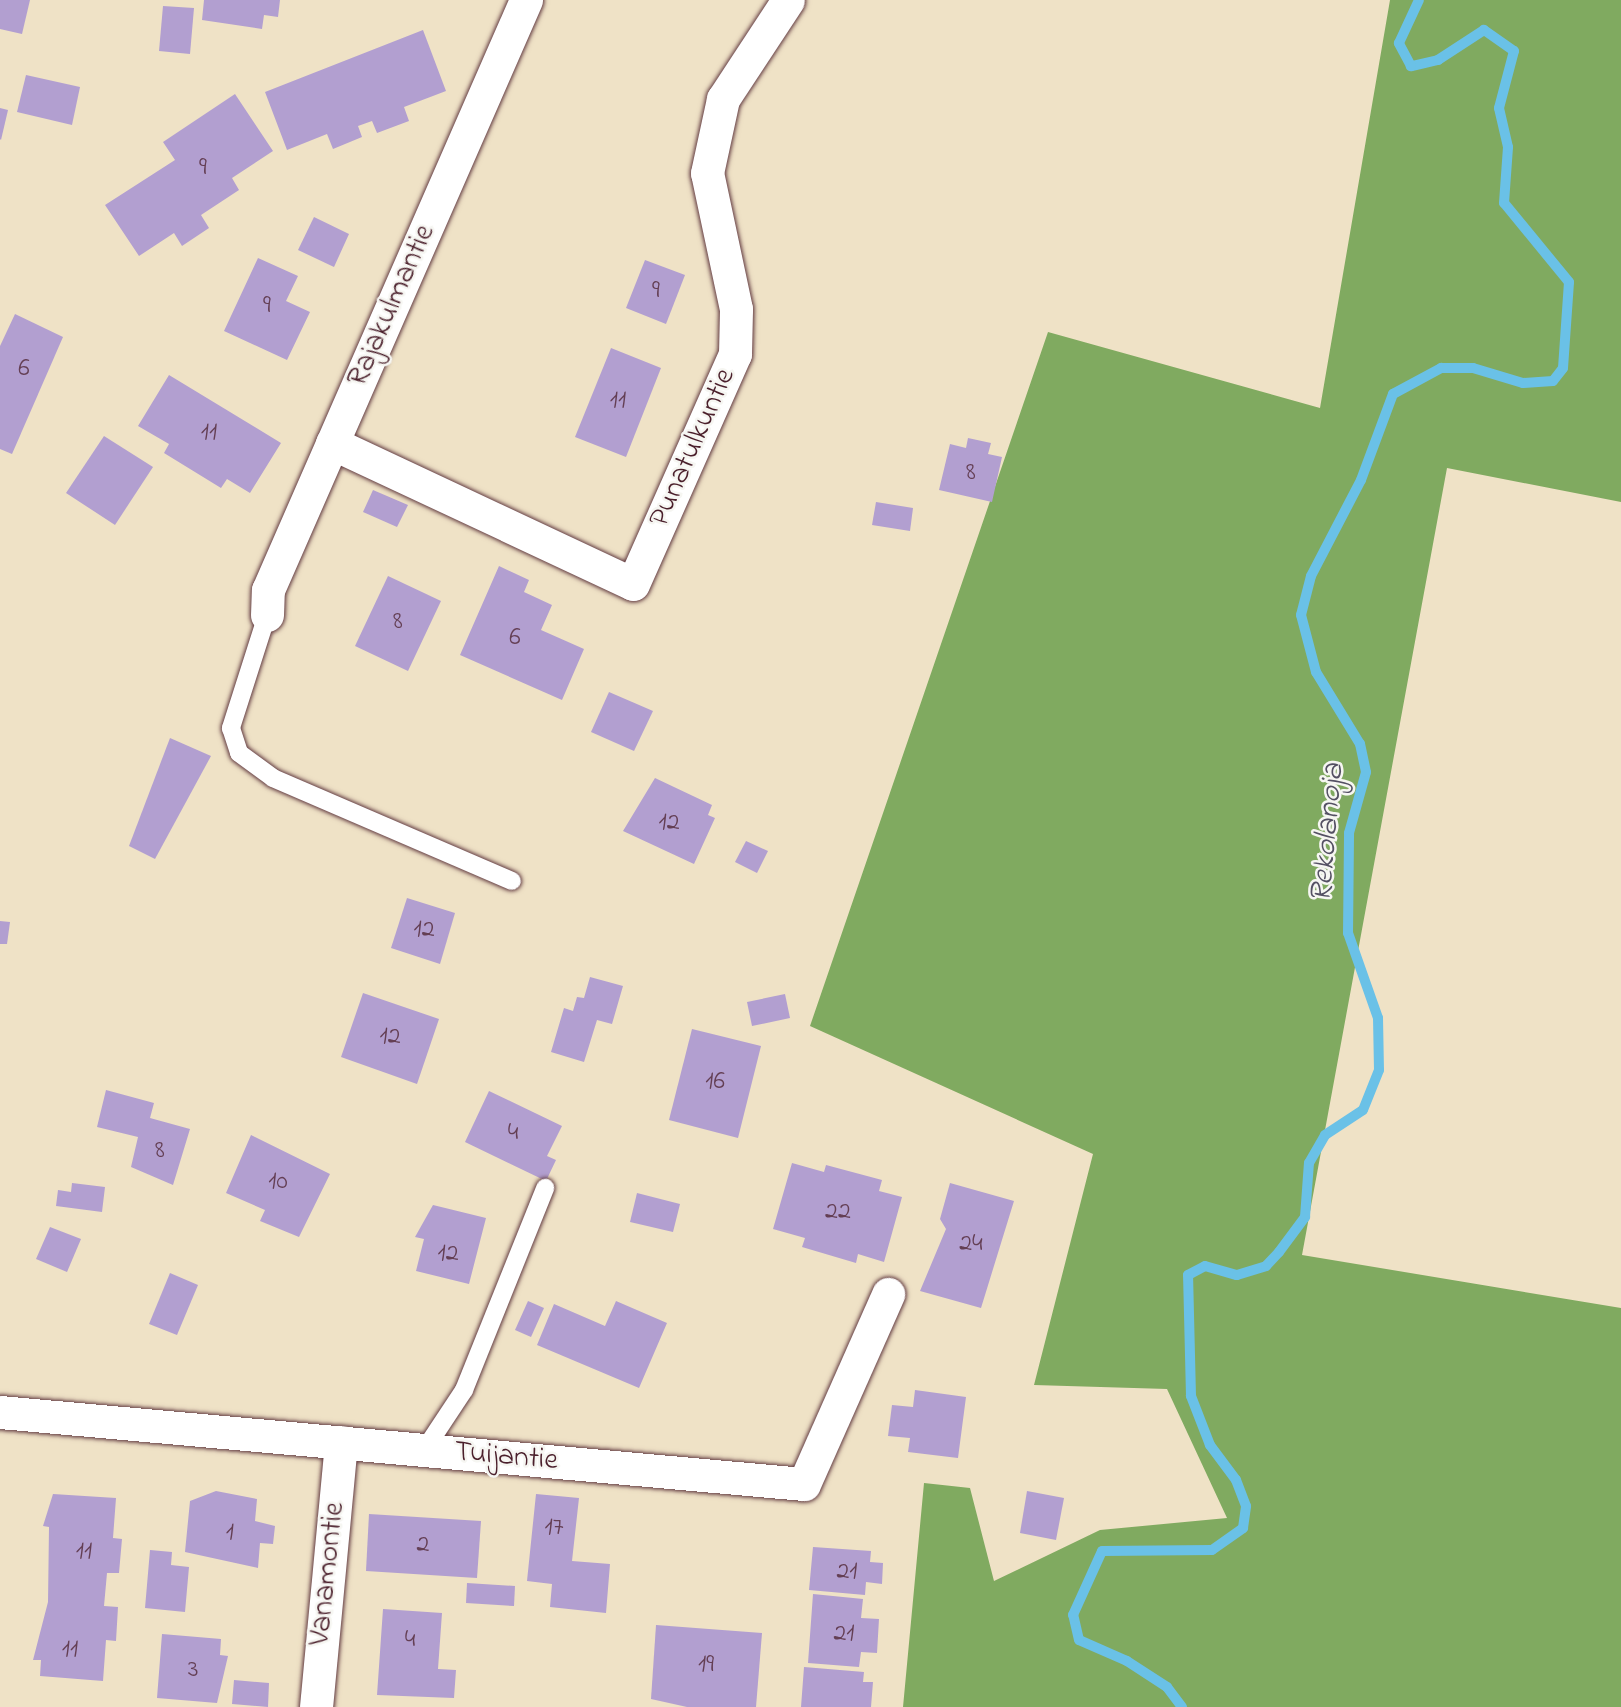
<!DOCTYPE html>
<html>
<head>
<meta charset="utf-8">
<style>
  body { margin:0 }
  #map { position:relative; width:1621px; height:1707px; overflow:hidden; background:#efe2c6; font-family:"Indie Flower",sans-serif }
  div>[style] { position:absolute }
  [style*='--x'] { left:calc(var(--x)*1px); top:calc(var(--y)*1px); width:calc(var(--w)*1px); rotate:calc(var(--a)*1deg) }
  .forest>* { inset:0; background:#80aa60 }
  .stream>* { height:10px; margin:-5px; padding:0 5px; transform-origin:5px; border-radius:5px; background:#6ac1e7 }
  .building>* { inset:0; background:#b29fd0 }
  .roads { filter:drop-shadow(0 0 2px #633c42) drop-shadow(0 0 2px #633c42) }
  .lane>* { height:18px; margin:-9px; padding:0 9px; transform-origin:9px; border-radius:9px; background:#fff }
  .street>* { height:33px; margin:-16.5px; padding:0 16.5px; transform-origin:16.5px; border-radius:16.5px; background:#fff }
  span { translate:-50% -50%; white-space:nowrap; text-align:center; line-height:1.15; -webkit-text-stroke:5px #f6f6f2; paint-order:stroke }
  .number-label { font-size:26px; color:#643f54 }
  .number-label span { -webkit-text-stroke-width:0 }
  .street-label { font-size:30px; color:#4a1f2b }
  .water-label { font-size:32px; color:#545063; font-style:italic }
</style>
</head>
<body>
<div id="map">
  <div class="forest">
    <i style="clip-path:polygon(1390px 0,1621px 0,1621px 502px,1447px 468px,1302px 1255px,1621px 1308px,1621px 1707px,903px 1707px,924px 1483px,970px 1488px,994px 1581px,1100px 1530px,1227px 1518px,1167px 1389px,1034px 1385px,1093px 1154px,810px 1026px,1048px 332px,1320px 408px)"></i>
  </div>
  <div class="stream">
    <i style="--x:1182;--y:1707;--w:25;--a:-127"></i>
    <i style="--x:1167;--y:1687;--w:48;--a:-147"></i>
    <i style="--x:1127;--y:1661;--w:52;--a:-156.4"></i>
    <i style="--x:1079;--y:1640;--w:26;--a:-103"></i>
    <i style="--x:1073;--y:1615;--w:70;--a:-65.6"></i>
    <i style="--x:1102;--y:1551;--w:110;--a:-0.5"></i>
    <i style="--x:1212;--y:1550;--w:38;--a:-35"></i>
    <i style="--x:1243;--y:1528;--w:22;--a:-82"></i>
    <i style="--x:1246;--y:1506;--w:28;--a:-111"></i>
    <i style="--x:1236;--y:1480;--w:44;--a:-126.6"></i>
    <i style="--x:1210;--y:1445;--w:53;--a:-111.2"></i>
    <i style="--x:1191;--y:1396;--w:121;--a:-91.4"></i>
    <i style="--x:1188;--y:1275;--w:19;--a:-28"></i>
    <i style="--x:1205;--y:1266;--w:33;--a:16"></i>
    <i style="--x:1237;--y:1275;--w:30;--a:-17"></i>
    <i style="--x:1266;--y:1266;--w:19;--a:-47"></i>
    <i style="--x:1279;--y:1252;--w:44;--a:-53.4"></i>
    <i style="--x:1305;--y:1217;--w:54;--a:-85.8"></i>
    <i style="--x:1309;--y:1163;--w:32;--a:-60"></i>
    <i style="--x:1325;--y:1135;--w:45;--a:-33.3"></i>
    <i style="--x:1363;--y:1110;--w:43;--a:-68.2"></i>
    <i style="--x:1379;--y:1070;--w:52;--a:-91.1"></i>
    <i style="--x:1378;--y:1018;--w:90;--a:-109.4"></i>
    <i style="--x:1348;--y:933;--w:100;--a:-89.4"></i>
    <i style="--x:1349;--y:833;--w:63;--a:-74.4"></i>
    <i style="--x:1366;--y:772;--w:29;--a:-102"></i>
    <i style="--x:1360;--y:744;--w:84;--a:-121.4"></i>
    <i style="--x:1316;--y:672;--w:59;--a:-104.7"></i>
    <i style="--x:1301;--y:615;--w:40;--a:-75.6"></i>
    <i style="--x:1311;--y:576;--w:108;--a:-62.5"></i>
    <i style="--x:1361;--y:480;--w:92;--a:-69.6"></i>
    <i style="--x:1393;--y:394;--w:55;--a:-28.4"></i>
    <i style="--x:1441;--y:368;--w:32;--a:0"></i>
    <i style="--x:1473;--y:368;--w:52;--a:16.7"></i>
    <i style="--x:1523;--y:383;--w:30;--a:-4"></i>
    <i style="--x:1553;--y:381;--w:16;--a:-52"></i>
    <i style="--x:1563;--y:368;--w:86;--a:-86"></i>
    <i style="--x:1569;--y:282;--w:102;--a:-129.4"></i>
    <i style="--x:1504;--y:203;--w:56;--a:-85.9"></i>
    <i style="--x:1508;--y:147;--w:40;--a:-103"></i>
    <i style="--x:1499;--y:108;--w:59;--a:-75.3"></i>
    <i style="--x:1514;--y:51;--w:37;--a:-145"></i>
    <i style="--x:1484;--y:30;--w:55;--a:146.9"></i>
    <i style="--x:1438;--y:60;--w:28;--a:167"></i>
    <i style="--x:1411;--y:66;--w:26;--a:-118"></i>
    <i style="--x:1399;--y:43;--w:47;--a:-65.1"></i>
  </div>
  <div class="building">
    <i style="clip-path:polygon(0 0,30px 0,22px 34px,0 29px)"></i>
    <i style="clip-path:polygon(204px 0,280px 0,278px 17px,264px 15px,262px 29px,202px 20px)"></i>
    <i style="clip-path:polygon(163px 6px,194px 8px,190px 54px,159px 51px)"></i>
    <i style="clip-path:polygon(423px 30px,446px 91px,404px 107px,409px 121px,377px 133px,372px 121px,358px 126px,362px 137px,333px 149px,327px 134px,287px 150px,265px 92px)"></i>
    <i style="clip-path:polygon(26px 75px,80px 87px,72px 125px,17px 112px)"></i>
    <i style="clip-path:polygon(235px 94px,273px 151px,232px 178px,239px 190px,201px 215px,209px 228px,182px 246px,174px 233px,139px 256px,105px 205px,175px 160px,163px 142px)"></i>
    <i style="clip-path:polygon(0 108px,8px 110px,1px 140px,0 139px)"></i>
    <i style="clip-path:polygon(314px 217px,349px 234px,334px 267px,298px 250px)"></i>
    <i style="clip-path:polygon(258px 258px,298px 276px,286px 301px,310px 312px,287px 360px,224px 331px)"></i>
    <i style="clip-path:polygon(645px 260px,685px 275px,666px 324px,626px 308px)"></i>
    <i style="clip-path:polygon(15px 314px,63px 337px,12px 454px,0 449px,0 346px)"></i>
    <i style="clip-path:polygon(611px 348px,661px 368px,626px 457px,575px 437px)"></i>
    <i style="clip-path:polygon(169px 375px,281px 443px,250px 493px,227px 479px,221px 488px,164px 453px,169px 444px,138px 426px)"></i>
    <i style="clip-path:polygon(104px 436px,153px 467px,115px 525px,66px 493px)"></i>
    <i style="clip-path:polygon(968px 438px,991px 443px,988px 454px,1002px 457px,992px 502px,939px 490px,950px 444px,966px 448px)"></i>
    <i style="clip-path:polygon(373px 490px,408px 505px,397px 527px,363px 512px)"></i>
    <i style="clip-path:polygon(876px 502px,913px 508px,910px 531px,872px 525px)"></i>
    <i style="clip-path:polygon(499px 566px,529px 580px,524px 592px,552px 605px,541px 630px,584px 649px,562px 700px,460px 655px)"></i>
    <i style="clip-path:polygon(388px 576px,441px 601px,408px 671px,355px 646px)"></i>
    <i style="clip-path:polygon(609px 692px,653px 711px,634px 751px,591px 732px)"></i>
    <i style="clip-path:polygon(170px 738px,211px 756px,155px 859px,129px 846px)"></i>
    <i style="clip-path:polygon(655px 778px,712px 805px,708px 815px,715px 818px,694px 864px,623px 831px)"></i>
    <i style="clip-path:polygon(746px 841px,768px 851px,757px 873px,735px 862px)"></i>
    <i style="clip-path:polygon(407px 898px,455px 913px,440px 964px,391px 948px)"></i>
    <i style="clip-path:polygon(0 921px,10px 922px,7px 944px,0 944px)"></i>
    <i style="clip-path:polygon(590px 977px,623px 986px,612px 1024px,597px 1020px,584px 1062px,551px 1052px,564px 1008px,573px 1011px,577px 997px,584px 998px)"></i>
    <i style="clip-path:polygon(363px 993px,439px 1019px,417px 1084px,341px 1057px)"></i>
    <i style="clip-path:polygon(785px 994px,790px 1018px,752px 1026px,747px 1002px)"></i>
    <i style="clip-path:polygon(692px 1029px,761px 1046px,738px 1138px,669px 1120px)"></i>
    <i style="clip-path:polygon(106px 1090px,154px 1103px,150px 1118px,190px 1129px,173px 1185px,131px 1167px,138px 1137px,97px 1127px)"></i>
    <i style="clip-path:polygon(489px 1091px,562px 1126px,547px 1156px,556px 1160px,546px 1181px,465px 1142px)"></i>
    <i style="clip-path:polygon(251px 1135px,330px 1174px,299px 1237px,260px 1221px,265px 1210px,226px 1193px)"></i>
    <i style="clip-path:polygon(792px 1163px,824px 1172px,826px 1165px,882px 1180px,879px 1191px,902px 1197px,884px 1262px,858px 1254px,856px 1263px,802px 1247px,805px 1238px,773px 1229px)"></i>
    <i style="clip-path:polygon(72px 1183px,105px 1187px,102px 1212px,56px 1206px,58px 1190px,71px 1192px)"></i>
    <i style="clip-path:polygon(950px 1183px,1014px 1201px,981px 1308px,920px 1291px,946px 1229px,940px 1219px)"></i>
    <i style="clip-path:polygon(637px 1193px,680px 1204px,673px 1232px,630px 1222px)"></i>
    <i style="clip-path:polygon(433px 1205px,486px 1218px,469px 1284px,416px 1271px,424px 1239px,415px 1237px)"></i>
    <i style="clip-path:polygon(50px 1227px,81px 1239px,67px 1272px,36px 1259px)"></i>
    <i style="clip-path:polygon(170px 1273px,198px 1285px,177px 1335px,149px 1324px)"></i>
    <i style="clip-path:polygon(528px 1301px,544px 1308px,531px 1337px,515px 1330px)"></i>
    <i style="clip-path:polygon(616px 1301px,667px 1323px,639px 1388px,537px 1345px,554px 1304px,605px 1326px)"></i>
    <i style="clip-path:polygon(915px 1390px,966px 1397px,958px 1458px,908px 1452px,910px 1438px,888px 1436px,892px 1405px,913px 1407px)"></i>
    <i style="clip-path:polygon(216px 1491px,257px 1499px,255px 1521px,275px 1526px,273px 1544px,260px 1543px,258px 1568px,185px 1552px,190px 1501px)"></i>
    <i style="clip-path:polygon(1027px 1491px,1064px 1498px,1056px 1540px,1020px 1533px)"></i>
    <i style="clip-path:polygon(53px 1494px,116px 1498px,113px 1538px,122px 1539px,119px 1573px,107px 1573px,104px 1606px,118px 1607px,116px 1641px,106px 1640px,103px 1681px,40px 1676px,41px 1660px,33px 1660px,48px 1602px,49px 1527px,43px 1526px)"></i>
    <i style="clip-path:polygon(536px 1494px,579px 1498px,572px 1561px,610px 1564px,606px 1613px,550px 1607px,552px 1584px,527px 1581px)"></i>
    <i style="clip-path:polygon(369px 1514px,481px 1521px,477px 1578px,366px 1571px)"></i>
    <i style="clip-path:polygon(813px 1547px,871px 1551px,870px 1562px,883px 1563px,882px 1584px,866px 1582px,865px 1595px,809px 1590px)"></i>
    <i style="clip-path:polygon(150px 1550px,172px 1552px,171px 1565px,189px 1567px,185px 1612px,145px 1608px)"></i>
    <i style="clip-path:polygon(467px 1583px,515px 1586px,514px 1606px,466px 1603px)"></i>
    <i style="clip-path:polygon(813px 1594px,863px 1599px,861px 1618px,879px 1619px,877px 1653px,861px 1652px,859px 1667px,808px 1663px)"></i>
    <i style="clip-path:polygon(383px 1609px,442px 1613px,438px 1669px,456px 1670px,454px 1698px,377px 1695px)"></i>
    <i style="clip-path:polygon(656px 1625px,762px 1633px,756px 1707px,687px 1707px,651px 1699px)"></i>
    <i style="clip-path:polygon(162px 1634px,221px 1639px,220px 1655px,228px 1656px,217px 1703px,157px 1698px)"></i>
    <i style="clip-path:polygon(804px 1667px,864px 1672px,863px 1682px,873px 1682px,871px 1707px,801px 1707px)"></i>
    <i style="clip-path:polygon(234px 1680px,269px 1683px,268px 1707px,232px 1704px)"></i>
  </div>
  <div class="roads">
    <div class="lane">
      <i style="--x:267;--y:615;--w:119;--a:107.7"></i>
      <i style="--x:231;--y:728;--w:26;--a:72"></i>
      <i style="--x:239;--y:753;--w:42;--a:36.3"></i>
      <i style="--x:273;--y:778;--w:260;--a:23.3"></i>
      <i style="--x:425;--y:1449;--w:71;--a:-56.5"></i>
      <i style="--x:464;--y:1390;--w:218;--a:-68.1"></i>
    </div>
    <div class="street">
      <i style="--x:332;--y:443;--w:332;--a:25.1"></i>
      <i style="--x:633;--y:584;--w:252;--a:-66.1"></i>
      <i style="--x:735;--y:354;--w:45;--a:-88.7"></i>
      <i style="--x:736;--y:309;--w:139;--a:-102"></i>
      <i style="--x:707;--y:173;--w:76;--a:-77.8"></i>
      <i style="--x:723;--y:99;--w:118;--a:-56.7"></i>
      <i style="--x:267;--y:615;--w:25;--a:-88"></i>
      <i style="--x:268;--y:590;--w:644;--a:-66.38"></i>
      <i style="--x:0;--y:1412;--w:807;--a:5.12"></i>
      <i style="--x:804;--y:1484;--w:208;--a:-66.1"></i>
      <i style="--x:316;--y:1707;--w:266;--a:-84.6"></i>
    </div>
  </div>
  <div class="number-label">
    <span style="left:203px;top:169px">9</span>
    <span style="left:656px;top:292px">9</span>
    <span style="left:267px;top:307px">9</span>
    <span style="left:24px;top:370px">6</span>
    <span style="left:618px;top:402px">11</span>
    <span style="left:209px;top:434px">11</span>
    <span style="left:971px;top:474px">8</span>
    <span style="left:398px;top:623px">8</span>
    <span style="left:515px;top:639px">6</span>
    <span style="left:669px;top:824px">12</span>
    <span style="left:424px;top:931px">12</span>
    <span style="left:390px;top:1038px">12</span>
    <span style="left:715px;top:1083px">16</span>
    <span style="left:513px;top:1134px">4</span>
    <span style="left:160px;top:1152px">8</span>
    <span style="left:278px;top:1183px">10</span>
    <span style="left:838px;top:1213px">22</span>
    <span style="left:971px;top:1245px">24</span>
    <span style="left:448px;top:1255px">12</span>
    <span style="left:554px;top:1529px">17</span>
    <span style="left:230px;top:1534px">1</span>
    <span style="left:423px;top:1546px">2</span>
    <span style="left:84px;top:1553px">11</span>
    <span style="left:847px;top:1573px">21</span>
    <span style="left:844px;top:1635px">21</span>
    <span style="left:410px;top:1641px">4</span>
    <span style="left:70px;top:1651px">11</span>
    <span style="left:706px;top:1666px">19</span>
    <span style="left:193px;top:1671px">3</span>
  </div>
  <div class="street-label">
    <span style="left:392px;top:306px;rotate:-66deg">Rajakulmantie</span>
    <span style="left:693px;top:448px;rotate:-66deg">Punatulkuntie</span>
    <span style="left:506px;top:1457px;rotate:5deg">Tuijantie</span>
    <span style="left:328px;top:1574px;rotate:-84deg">Vanamontie</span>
  </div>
  <div class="water-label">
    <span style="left:1329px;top:833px;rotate:-85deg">Rekolanoja</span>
  </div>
</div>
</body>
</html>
